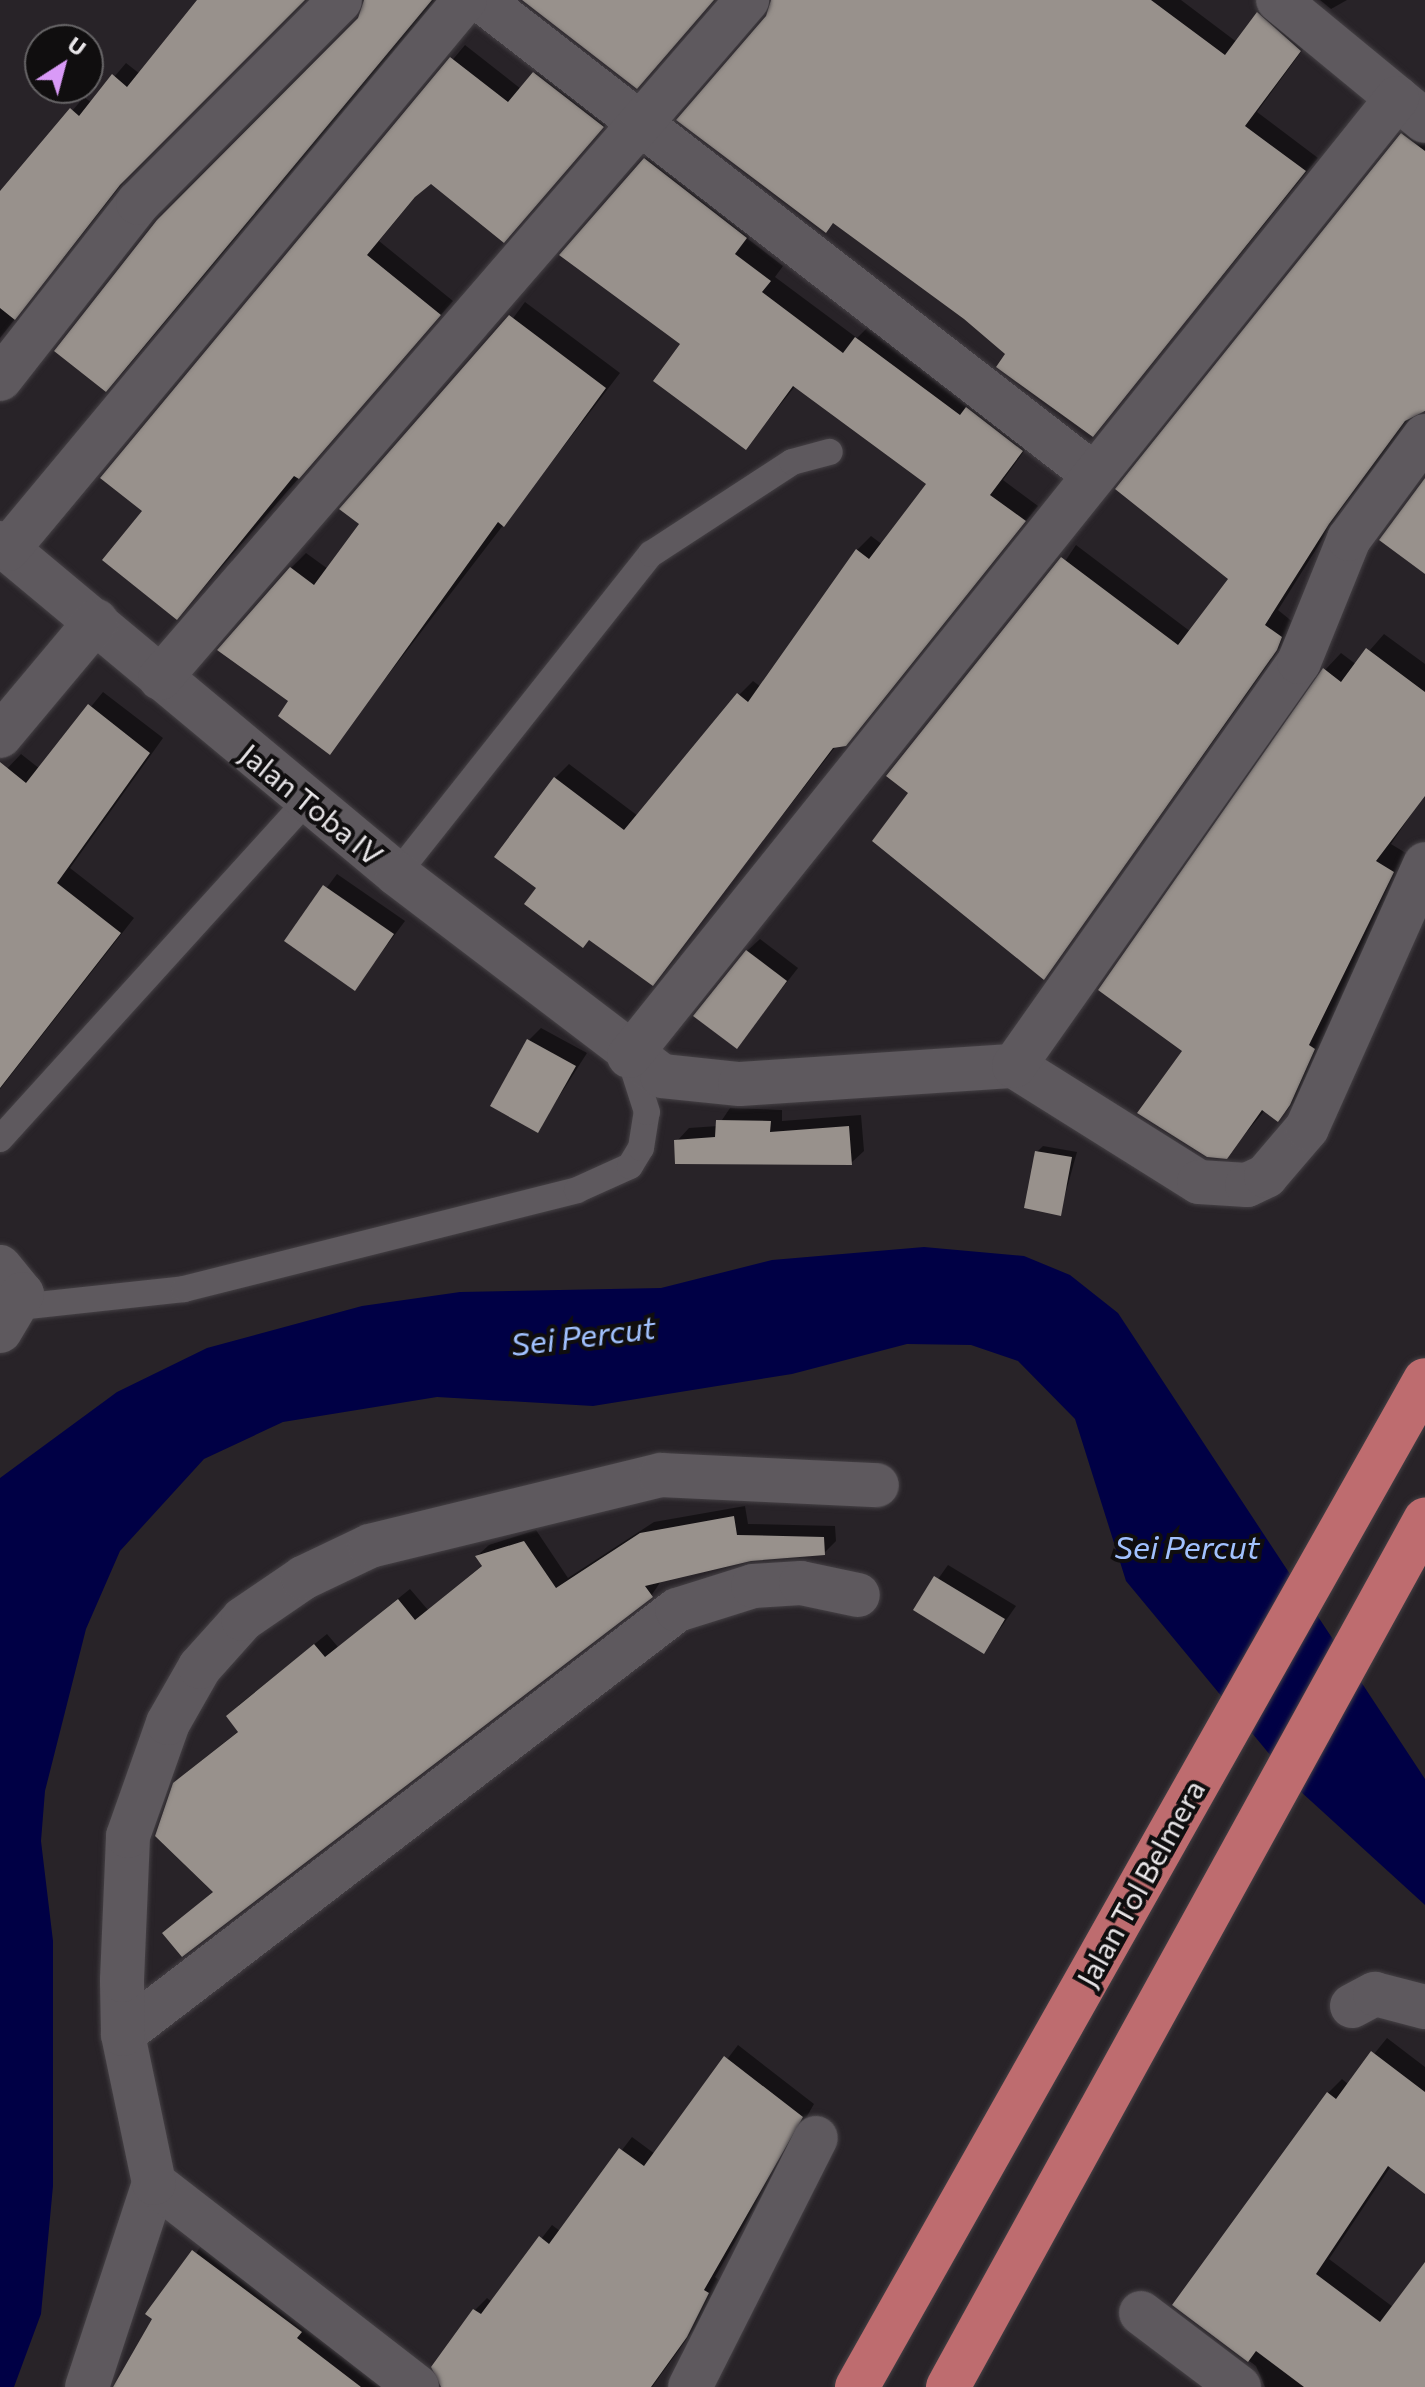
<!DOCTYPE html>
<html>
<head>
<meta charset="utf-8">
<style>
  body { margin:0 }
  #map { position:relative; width:1425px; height:2387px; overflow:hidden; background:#282328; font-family:Commissioner,sans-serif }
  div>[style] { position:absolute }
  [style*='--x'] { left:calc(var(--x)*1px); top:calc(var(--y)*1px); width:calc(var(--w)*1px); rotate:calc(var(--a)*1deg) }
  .water>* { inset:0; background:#000045 }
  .shadow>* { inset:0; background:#0007 }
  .building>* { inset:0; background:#98918c }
  .roads { filter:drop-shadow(0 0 2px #454145) drop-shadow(0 0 2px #454145) }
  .service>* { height:26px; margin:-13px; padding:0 13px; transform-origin:13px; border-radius:13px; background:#5e595e }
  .minor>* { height:44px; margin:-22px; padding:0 22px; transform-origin:22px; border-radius:22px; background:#5e595e }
  .motorway>* { height:44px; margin:-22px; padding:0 22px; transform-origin:22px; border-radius:22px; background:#be6c6f }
  span { translate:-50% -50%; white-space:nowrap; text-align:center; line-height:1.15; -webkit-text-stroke:8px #100e0f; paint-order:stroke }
  .street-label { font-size:30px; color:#e8e5e8 }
  .water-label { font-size:32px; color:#a1c1fe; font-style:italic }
  .north { position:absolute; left:24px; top:24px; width:80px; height:80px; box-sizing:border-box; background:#100e0f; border:2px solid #666466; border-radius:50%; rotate:36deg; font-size:22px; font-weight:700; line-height:32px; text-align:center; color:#e8e5e8 }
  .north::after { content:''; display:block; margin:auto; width:28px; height:36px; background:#d99af7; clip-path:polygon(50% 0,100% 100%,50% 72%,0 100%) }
</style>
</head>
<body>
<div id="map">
  <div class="water">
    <i style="clip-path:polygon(924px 1247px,1024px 1256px,1070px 1275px,1118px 1313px,1425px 1779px,1425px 1905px,1300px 1791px,1126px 1581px,1075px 1419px,1018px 1361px,971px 1345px,907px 1344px,792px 1374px,593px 1406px,437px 1397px,283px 1422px,204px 1459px,120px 1551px,86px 1629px,45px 1791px,41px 1841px,53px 1941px,53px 2186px,41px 2314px,14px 2387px,0 2387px,0 1478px,117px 1392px,207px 1348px,362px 1306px,460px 1292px,661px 1288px,772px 1260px)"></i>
  </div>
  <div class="shadow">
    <i style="clip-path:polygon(212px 0,302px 0,133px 170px,0 338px,0 195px,84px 97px,92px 103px,126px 63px,140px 74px)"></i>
    <i style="clip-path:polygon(365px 0,436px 0,119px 377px,360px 19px)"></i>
    <i style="clip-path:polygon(771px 0,1181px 0,1238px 43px,1274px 4px,1312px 37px,1257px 112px,1318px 158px,1093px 435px,965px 317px,834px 222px,826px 230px,768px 17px)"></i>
    <i style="clip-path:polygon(1320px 0,1347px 0,1331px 9px)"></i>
    <i style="clip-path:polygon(465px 45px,521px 89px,547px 60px,616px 113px,517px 227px,431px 182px,421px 190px,379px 241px,453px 301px,177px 618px,144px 511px,103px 477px)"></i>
    <i style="clip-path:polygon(1416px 121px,1425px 128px,1425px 412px,1418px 411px,1342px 508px,1278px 610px,1294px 623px,1290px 634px,1044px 978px,911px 792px,1076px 545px,1191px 632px,1231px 579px,1402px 135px)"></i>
    <i style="clip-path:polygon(659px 145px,760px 223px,748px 239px,783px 266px,775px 277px,857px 338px,871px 324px,1035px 436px,1003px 480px,1038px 506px,860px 729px,836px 746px,653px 983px,539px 888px,555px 778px,569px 764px,638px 816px,739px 695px,753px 681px,761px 687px,857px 550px,871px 536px,883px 545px,929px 483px,796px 385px,746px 448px,682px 344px,645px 159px)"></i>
    <i style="clip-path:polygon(525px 302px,620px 373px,329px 752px,291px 701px,291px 568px,306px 553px,328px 569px)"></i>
    <i style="clip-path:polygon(1384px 634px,1425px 664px,1425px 794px,1391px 844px,1409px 855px,1294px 1103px,1278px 1119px,1265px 1110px,1226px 1157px,1185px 1051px,1325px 670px,1341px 653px,1357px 665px)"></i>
    <i style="clip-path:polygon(103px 692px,163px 738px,70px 868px,134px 918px,0 1089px,0 776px,21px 754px,40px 769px)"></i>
    <i style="clip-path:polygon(337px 874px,405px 921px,355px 988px,287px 941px)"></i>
    <i style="clip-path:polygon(760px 939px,798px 968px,737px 1046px,747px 951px)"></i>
    <i style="clip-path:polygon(541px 1028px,587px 1053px,537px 1131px,529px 1040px)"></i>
    <i style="clip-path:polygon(730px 1108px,782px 1110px,782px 1121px,861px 1115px,864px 1151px,851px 1163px,677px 1141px,689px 1128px,718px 1126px)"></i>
    <i style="clip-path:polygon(1043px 1146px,1077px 1152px,1060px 1213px,1037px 1152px)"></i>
    <i style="clip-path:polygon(745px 1506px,748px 1524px,835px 1526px,836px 1541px,824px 1553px,751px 1559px,661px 1581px,651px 1596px,165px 1933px,214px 1891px,187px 1772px,240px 1730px,228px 1716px,240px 1704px,327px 1634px,338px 1647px,410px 1589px,428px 1610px,484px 1564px,477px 1556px,489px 1545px,536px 1530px,568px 1578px,654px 1522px)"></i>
    <i style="clip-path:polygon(948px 1565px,1016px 1606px,984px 1652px,916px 1610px)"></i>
    <i style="clip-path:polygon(1387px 2038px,1425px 2067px,1425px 2191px,1391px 2166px,1329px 2259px,1393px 2307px,1425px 2265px,1425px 2387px,1265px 2387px,1256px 2366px,1175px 2305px,1328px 2093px,1342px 2079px,1349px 2085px)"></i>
    <i style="clip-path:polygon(738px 2045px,814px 2104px,715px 2277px,720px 2281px,699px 2322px,652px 2387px,443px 2387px,475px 2310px,487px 2298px,492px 2302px,552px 2225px,560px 2231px,632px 2137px,655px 2154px)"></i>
    <i style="clip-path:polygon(205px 2239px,390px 2387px,114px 2387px)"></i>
  </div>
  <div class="building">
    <i style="clip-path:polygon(197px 0,305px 0,120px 185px,15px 320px,0 308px,0 191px,70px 108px,79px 116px,112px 74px,127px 87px)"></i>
    <i style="clip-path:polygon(364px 0,432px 0,106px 392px,54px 351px,157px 220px,358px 18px)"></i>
    <i style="clip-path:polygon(522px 0,714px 0,637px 89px)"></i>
    <i style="clip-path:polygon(771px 0,1151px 0,1225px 55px,1257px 12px,1301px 51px,1245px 126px,1306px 171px,1093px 437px,996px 367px,1005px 354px,964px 319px,833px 223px,826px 233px,676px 120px,766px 16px)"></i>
    <i style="clip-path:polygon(450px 57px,508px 102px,533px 72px,604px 127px,504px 243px,431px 184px,415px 197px,367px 255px,441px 315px,299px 479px,294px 476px,177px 620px,102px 560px,142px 511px,100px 478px)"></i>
    <i style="clip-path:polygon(1401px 133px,1425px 151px,1425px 411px,1405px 421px,1329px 524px,1265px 625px,1282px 637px,1277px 650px,1044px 980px,872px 841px,908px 793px,886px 776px,1061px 557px,1178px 645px,1228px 579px,1115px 489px)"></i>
    <i style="clip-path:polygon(644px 158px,747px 238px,735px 254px,771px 281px,762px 292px,843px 353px,855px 337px,960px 415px,966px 407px,1023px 451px,990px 495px,1026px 521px,846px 746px,833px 748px,653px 986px,589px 940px,583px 948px,524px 904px,536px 888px,494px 857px,554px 777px,624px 830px,737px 693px,748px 702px,856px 549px,869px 559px,926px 484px,793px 386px,746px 450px,653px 381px,680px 344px,559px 255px)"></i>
    <i style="clip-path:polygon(509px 315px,606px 388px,504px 527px,498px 522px,330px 755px,278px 716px,288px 701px,217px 650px,290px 567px,314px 585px,359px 524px,339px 509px)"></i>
    <i style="clip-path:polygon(1425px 478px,1425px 574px,1379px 540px)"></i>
    <i style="clip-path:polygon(1366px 648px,1425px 692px,1425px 796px,1376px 861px,1394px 872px,1309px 1045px,1315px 1049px,1290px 1105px,1278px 1122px,1262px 1110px,1227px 1159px,1207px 1157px,1137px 1113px,1182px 1051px,1098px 990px,1323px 668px,1341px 682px)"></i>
    <i style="clip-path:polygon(88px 704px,150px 753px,57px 883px,121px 933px,0 1088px,0 762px,26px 783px)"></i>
    <i style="clip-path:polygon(323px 885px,394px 934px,355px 991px,284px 941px)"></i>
    <i style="clip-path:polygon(746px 950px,787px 981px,737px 1049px,693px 1016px)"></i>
    <i style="clip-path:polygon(527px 1039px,576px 1066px,538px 1133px,490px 1106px)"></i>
    <i style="clip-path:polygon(716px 1120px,771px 1121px,770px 1132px,849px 1126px,852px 1165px,675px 1164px,674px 1140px,715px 1137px)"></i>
    <i style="clip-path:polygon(1035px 1151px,1072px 1157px,1061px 1216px,1024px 1208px)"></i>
    <i style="clip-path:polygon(734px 1516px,737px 1535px,824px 1537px,825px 1555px,751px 1561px,645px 1586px,653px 1597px,182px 1957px,162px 1933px,213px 1892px,155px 1836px,173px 1783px,238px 1732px,226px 1716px,314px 1644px,325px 1657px,398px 1599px,415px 1620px,482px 1566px,475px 1556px,524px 1541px,556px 1588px,640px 1533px)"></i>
    <i style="clip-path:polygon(934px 1576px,1005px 1619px,984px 1654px,913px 1610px)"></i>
    <i style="clip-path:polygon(1371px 2051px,1425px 2092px,1425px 2194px,1388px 2166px,1316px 2274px,1380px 2322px,1425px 2262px,1425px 2387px,1304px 2387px,1256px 2351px,1248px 2362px,1172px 2305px,1327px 2092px,1336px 2099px)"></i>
    <i style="clip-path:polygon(724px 2056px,803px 2117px,704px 2290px,709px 2293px,687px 2337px,651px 2387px,441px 2387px,431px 2367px,473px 2309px,481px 2314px,539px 2236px,549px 2244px,619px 2148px,644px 2166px)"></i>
    <i style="clip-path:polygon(192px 2250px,302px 2332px,297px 2338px,361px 2387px,113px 2387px,152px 2319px,145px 2314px)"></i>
  </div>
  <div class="roads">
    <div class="service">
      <i style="--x:397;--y:874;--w:409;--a:-51.6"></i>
      <i style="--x:651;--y:554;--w:168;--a:-33.1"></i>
      <i style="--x:792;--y:462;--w:39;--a:-15"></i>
      <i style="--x:0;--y:1139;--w:457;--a:-47.8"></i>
      <i style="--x:19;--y:1307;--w:166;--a:-6.2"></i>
      <i style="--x:184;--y:1289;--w:405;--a:-14.1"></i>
      <i style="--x:577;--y:1190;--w:58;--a:-24.4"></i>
      <i style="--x:630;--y:1166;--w:21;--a:-59"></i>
      <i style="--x:641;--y:1148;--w:36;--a:-81"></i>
      <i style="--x:647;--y:1112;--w:59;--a:-107.8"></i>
    </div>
    <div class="minor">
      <i style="--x:481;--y:0;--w:774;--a:37.76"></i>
      <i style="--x:1278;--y:0;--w:190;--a:39.5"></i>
      <i style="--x:0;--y:379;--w:224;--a:-51.9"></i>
      <i style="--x:138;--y:203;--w:286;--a:-45.1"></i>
      <i style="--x:0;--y:543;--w:517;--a:39.82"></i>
      <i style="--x:397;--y:874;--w:333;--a:37.3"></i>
      <i style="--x:662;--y:1076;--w:78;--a:5.9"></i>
      <i style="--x:740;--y:1084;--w:275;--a:-3.8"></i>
      <i style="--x:1014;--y:1066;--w:218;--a:32.1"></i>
      <i style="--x:1199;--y:1182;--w:48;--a:3.6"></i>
      <i style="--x:1247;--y:1185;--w:21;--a:-25"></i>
      <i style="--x:1266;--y:1176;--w:63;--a:-49.5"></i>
      <i style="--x:1307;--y:1128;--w:289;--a:-65.9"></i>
      <i style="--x:8;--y:549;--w:714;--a:-50.23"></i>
      <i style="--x:160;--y:678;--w:897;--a:-49.11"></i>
      <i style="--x:0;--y:736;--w:150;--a:-50.1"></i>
      <i style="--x:629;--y:1056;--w:1228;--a:-51.28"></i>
      <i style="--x:1014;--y:1066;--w:494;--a:-54.8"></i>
      <i style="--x:1299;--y:662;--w:133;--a:-67.9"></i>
      <i style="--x:1349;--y:539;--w:128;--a:-53.6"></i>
      <i style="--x:0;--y:1267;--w:35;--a:51"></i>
      <i style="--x:22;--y:1294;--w:43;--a:120.7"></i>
      <i style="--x:1352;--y:2006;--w:26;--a:-28"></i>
      <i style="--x:1375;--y:1994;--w:52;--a:14.6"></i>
      <i style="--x:123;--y:2034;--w:698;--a:-37.43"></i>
      <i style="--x:677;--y:1610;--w:80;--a:-17.5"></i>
      <i style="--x:753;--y:1586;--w:48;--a:-3.6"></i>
      <i style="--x:801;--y:1583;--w:58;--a:11.9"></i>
      <i style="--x:1141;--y:2313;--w:123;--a:37.1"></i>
      <i style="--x:87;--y:2387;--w:215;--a:-71.8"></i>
      <i style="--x:417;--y:2387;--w:333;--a:-142.2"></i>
      <i style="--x:154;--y:2183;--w:152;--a:-101.8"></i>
      <i style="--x:123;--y:2034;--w:54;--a:-91.1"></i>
      <i style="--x:122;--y:1980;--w:144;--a:-87.6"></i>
      <i style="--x:128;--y:1836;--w:120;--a:-70.5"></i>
      <i style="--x:168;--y:1723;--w:64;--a:-60.3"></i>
      <i style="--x:200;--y:1667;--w:64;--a:-48.1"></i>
      <i style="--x:243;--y:1619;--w:73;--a:-34.3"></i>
      <i style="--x:303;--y:1578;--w:74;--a:-25.5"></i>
      <i style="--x:370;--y:1546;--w:300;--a:-13.7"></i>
      <i style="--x:661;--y:1475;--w:216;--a:2.7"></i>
      <i style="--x:690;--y:2387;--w:279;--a:-63.2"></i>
    </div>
    <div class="motorway">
      <i style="--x:857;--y:2387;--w:1156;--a:-60.57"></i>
      <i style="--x:948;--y:2387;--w:990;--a:-61.18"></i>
    </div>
  </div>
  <div class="street-label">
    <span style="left:312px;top:804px;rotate:39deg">Jalan Toba IV</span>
    <span style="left:1140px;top:1883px;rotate:-61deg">Jalan Tol Belmera</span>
  </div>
  <div class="water-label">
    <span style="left:583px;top:1335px;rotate:-7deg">Sei Percut</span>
    <span style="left:1187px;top:1546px">Sei Percut</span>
  </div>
  <div class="north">U</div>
</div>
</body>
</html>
